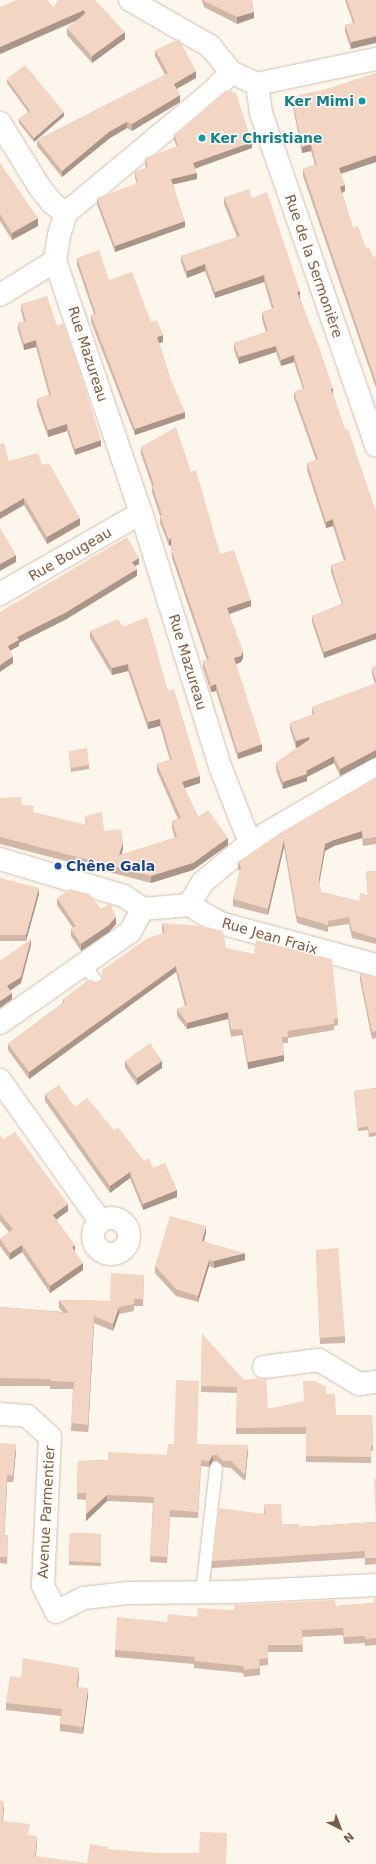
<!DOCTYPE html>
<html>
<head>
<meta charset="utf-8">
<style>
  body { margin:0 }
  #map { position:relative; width:376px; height:1864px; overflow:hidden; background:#fdf6ec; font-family:"DejaVu Sans",sans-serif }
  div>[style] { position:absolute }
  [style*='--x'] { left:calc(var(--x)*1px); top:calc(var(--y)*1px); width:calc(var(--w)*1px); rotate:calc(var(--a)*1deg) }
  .roads { filter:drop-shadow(0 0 1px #d1beb0) drop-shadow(0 0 1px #d1beb0) }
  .service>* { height:12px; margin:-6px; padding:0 6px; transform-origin:6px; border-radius:6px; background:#fff }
  .minor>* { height:22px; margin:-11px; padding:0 11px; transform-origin:11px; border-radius:11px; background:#fff }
  .minor>.ring { margin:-11px; padding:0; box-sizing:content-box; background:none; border:22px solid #fff; border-radius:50% }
  .tertiary>* { height:22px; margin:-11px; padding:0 11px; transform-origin:11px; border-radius:11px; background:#fff }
  .wall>* { inset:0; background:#d1b7a8 }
  .shaded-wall>* { inset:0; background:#aa9588 }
  .building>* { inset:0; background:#f3d5c3 }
  .dots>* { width:11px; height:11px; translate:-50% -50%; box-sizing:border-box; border:2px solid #fffaf3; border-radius:50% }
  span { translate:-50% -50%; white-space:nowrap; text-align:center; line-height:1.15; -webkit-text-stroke:3px #fffaf3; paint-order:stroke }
  .culture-label { font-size:14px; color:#0d838f; font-weight:700 }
  .right { translate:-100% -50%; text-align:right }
  .left { translate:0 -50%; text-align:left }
  .street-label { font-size:14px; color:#7a5c4d }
  .transit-label { font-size:14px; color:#164399; font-weight:700 }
  .north { position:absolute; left:320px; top:1808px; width:40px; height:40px; -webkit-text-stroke:3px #fffaf3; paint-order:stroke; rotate:138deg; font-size:11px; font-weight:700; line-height:16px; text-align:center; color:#7a5c4d }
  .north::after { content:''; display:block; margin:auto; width:14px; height:18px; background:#7a5c4d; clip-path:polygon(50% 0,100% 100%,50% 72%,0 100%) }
</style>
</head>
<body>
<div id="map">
  <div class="roads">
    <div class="service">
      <i style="--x:84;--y:964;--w:21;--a:55"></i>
      <i style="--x:202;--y:1593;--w:126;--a:-83.6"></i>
    </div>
    <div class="minor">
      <i style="--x:130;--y:0;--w:92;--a:29.9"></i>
      <i style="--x:210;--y:46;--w:33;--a:51"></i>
      <i style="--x:257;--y:84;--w:29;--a:82"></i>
      <i style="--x:261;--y:113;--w:352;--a:70.9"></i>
      <i style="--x:0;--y:123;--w:76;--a:58.4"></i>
      <i style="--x:40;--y:188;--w:19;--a:51"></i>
      <i style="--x:52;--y:203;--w:17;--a:36"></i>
      <i style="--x:0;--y:295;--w:65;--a:-31.7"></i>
      <i style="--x:0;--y:594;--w:163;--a:-29.9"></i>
      <i style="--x:250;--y:843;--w:83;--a:-111.3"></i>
      <i style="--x:220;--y:766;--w:265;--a:-107.3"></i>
      <i style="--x:141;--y:513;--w:266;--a:-108.8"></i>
      <i style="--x:55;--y:261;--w:26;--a:-81"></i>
      <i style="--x:59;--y:235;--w:23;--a:-72"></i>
      <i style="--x:66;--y:213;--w:190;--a:-39.7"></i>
      <i style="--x:212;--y:92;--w:28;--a:-46"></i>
      <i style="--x:231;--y:72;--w:29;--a:25"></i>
      <i style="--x:257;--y:84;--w:122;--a:-11.9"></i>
      <i style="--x:189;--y:905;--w:27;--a:-59"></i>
      <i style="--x:203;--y:882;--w:61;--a:-39.7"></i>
      <i style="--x:250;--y:843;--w:146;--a:-30.4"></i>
      <i style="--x:0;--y:1023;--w:159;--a:-35"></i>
      <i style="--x:130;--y:932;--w:26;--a:-61"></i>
      <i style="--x:0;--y:1080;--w:173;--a:54.7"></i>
      <i class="ring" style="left:93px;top:1218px;width:14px;height:14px"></i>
      <i style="--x:264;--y:1367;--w:55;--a:-7.3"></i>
      <i style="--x:319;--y:1360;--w:47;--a:31"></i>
      <i style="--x:359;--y:1384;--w:17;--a:-7"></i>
      <i style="--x:0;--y:1414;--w:27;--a:4"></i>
      <i style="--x:27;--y:1416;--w:31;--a:42"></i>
      <i style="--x:50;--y:1437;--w:149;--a:92.7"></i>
      <i style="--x:43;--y:1586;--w:29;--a:63"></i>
      <i style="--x:56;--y:1612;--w:31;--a:-27"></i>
      <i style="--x:84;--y:1598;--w:44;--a:-6.5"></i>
      <i style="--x:128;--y:1593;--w:105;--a:-0.5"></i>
      <i style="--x:233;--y:1592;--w:143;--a:-2.8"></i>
    </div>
    <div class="tertiary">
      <i style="--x:0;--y:859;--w:129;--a:16.6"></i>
      <i style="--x:124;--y:896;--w:23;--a:34"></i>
      <i style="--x:143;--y:909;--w:46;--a:-5"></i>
      <i style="--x:189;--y:905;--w:36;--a:30"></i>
      <i style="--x:220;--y:923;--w:162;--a:15.1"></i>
    </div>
  </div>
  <div class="wall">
    <i style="clip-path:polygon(95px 0,125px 39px,92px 63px,67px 35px,67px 28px,78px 20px,0 54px,0 7px,54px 7px)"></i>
    <i style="clip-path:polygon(202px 0,252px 0,254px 18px,237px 24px,204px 7px)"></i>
    <i style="clip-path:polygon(345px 0,376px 0,351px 49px,345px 32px,345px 25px,353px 23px)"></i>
    <i style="clip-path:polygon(155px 50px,196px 78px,177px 89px,180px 102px,132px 131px,127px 128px,110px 138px,62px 177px,37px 146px,37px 140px,165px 75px,155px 56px)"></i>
    <i style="clip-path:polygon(7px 79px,64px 116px,34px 142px,19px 123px,19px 119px,28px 112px,7px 83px)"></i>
    <i style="clip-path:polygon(292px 96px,376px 162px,341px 174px,345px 191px,342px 193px,353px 228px,366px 248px,373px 257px,376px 258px,376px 388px,303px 176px,303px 169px,315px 165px,311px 151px,302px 153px,292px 102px)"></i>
    <i style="clip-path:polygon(174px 134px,252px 148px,195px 169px,197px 179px,173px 184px,185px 227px,115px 252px,97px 204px,97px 198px,137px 184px,135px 178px,135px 172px,146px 168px,145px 164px,145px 158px,177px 147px,174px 140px)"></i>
    <i style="clip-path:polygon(0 163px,38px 226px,12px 240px,0 221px)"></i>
    <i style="clip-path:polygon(224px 197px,252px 198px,300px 298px,345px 430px,376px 512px,376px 639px,324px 658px,312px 622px,312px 616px,342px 604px,331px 572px,331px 565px,344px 561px,333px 526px,326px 528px,307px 470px,307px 463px,316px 460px,294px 398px,294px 392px,303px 389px,294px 362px,281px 366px,276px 352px,239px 364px,234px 350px,234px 343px,266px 332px,262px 319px,262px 312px,272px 309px,264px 282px,215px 298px,205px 271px,187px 278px,181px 262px,181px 256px,237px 237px,224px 204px)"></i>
    <i style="clip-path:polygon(77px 258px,109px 280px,151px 322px,163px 342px,159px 343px,170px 378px,185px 418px,135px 435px,91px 322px,91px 315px,94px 314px,77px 265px)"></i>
    <i style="clip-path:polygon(21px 304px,57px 326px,101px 446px,75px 455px,67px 431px,48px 437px,37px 406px,37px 399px,49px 395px,36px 347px,24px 350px,18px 330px,18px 323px,24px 322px,21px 310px)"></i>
    <i style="clip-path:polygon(141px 447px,220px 554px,251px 606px,229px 614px,243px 658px,241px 662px,236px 664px,262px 751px,238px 759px,216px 691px,211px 692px,203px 668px,203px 661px,207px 660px,172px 558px,171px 545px,169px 546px,160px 523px,160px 516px,152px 492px,152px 486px,141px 454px)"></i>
    <i style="clip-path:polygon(9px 461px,42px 465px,80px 525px,47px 544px,24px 505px)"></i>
    <i style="clip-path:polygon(123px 627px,168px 691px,200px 783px,184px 788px,198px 817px,228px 845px,193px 870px,151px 883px,0 844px,0 798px,22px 805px,34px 813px,86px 825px,85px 816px,104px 831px,123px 849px,121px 855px,175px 838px,172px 828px,172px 821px,178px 819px,157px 771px,157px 764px,170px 760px,160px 726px,148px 729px,128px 671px,112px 675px,90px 638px,90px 631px)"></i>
    <i style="clip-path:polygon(376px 666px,376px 757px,340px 776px,334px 763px,307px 777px,307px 781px,283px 789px,276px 770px,276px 763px,300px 746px,296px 748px,290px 729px,290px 723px,312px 715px,312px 707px,375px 684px,372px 674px,372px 668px)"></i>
    <i style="clip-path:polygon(69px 751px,89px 765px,89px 769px,71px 772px)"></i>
    <i style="clip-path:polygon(376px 777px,376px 844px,363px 846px,362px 838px,334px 846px,325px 851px,319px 882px,321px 892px,359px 901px,368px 895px,366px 872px,376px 871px,376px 944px,352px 938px,349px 924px,328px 927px,328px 932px,297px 923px,284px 847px,268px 915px,233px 906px,233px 899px,240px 871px,238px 869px,238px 862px)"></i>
    <i style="clip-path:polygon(0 878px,39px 894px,26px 941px,0 941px)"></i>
    <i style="clip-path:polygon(57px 898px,101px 909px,116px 924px,109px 932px,81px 951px,71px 936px,71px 929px,73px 928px,57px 905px)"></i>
    <i style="clip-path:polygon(162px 923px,226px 948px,338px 1019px,338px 1025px,334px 1026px,334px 1030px,288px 1038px,288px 1043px,283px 1043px,284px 1061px,248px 1069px,242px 1035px,231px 1037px,228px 1019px,187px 1029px,177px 1016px,177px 1009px,185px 1006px,176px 972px,29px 1079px,8px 1050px,8px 1044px,63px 1003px,63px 999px,101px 980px,163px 933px,162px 930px)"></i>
    <i style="clip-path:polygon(360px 973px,376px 977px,376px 1038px,372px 1039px,360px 980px)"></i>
    <i style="clip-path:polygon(125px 1061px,162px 1068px,137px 1085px,125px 1068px)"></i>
    <i style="clip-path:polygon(376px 1088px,376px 1136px,369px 1137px,368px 1130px,358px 1131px,354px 1091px)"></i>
    <i style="clip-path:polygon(45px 1094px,75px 1107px,114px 1130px,144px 1161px,153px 1168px,177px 1197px,143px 1210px,130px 1178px,110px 1193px,45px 1101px)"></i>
    <i style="clip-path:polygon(0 1135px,3px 1140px,68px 1211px,56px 1219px,75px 1252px,83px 1270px,50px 1293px,22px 1252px,10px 1260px,0 1246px,0 1239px,9px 1232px,0 1221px)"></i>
    <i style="clip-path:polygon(206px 1233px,204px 1241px,245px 1260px,214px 1268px,209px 1266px,198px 1302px,176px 1296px,155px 1273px,155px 1266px)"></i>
    <i style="clip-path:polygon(316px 1250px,345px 1336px,345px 1343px,320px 1344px)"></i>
    <i style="clip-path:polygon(144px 1275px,143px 1306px,134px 1306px,134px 1311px,119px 1314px,113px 1331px,94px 1323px,88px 1432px,71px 1431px,73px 1389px,50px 1389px,50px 1386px,0 1386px,0 1307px,63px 1312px,59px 1308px,59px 1300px,110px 1301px)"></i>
    <i style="clip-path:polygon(202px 1334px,268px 1409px,304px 1402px,326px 1394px,336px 1415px,372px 1415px,373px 1451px,371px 1451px,371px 1463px,306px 1462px,306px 1434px,236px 1434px,237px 1393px,201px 1392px)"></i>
    <i style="clip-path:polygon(0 1443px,16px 1451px,13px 1482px,7px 1482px,4px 1536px,8px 1535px,7px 1564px,0 1563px)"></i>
    <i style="clip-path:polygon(197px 1444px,248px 1451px,245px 1481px,231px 1468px,223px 1467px,217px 1461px,213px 1461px,209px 1467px,201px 1466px,198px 1518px,170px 1517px,167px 1563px,150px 1562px,153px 1503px,107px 1501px,86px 1521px,86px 1500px,77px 1499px,78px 1461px,108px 1460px,167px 1455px)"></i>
    <i style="clip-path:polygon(376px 1479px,376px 1564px,365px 1565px,365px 1558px,212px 1568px,212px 1561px,264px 1513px,264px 1504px,282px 1524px,299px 1527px,376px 1522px)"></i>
    <i style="clip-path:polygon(70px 1533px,101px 1534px,101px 1566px,69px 1565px)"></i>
    <i style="clip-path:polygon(376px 1598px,376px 1645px,365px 1646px,365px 1643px,344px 1644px,343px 1635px,302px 1637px,303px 1652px,268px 1652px,268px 1665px,260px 1666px,260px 1675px,244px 1677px,243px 1673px,194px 1668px,194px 1664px,115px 1657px,115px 1650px,167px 1622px,234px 1610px,336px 1606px,374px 1603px)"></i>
    <i style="clip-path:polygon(79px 1675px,78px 1687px,88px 1695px,83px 1734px,60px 1731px,60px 1724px,61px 1716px,6px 1710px,6px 1703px,21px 1678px)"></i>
  </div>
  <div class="shaded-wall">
    <i style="clip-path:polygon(84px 10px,84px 17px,0 54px,0 47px)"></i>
    <i style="clip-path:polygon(254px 12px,254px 18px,237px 24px,237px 17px)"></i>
    <i style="clip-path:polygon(125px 32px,125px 39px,92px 63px,92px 56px)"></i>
    <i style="clip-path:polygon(376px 36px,376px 43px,351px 49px,351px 42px)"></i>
    <i style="clip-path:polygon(196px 71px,196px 78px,174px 90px,174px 84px)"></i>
    <i style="clip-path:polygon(180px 95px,180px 102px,132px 131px,132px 124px)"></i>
    <i style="clip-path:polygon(64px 112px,64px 116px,34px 142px,34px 138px)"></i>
    <i style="clip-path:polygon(127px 122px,127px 128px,110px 138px,62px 177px,62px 171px,110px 131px)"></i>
    <i style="clip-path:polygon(252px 142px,252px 148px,193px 169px,193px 163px)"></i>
    <i style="clip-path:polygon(311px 144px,311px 151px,302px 153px,302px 147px)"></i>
    <i style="clip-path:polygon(376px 155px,376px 162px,339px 174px,339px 168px)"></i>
    <i style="clip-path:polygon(197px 173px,197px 179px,171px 185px,171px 179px)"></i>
    <i style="clip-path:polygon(345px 185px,345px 191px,340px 194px,340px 187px)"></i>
    <i style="clip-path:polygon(38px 218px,38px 226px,12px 240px,12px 233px)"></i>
    <i style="clip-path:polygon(185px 221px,185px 227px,115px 252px,115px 246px)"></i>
    <i style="clip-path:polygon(205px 264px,205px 271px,187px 278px,187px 271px)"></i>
    <i style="clip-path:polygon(264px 275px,264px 282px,215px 298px,215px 292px)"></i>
    <i style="clip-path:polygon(300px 291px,300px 298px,297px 299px,297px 292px)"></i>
    <i style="clip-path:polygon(163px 335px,163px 342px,157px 344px,157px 337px)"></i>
    <i style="clip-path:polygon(36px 340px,36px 347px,24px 350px,24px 344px)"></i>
    <i style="clip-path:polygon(276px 346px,276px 352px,239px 364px,239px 357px)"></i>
    <i style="clip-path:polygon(294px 355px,294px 362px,281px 366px,281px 360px)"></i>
    <i style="clip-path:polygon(333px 388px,333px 395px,331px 396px,331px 389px)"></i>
    <i style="clip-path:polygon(185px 412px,185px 418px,135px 435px,135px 429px)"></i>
    <i style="clip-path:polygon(67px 424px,67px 431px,48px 437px,48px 430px)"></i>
    <i style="clip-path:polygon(101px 440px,101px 446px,75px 455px,75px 449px)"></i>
    <i style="clip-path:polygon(24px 498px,24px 505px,0 519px,0 512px)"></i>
    <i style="clip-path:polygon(80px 518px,80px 525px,47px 544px,47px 537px)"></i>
    <i style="clip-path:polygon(333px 519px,333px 526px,326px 528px,326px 522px)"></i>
    <i style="clip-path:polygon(171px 538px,171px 545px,169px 546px,169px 540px)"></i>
    <i style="clip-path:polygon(16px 555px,16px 562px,0 571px,0 564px)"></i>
    <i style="clip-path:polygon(139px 558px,139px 564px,132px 568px,132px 562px)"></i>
    <i style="clip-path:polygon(137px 569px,137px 576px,65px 620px,19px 643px,19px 646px,8px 652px,8px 646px,17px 637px)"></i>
    <i style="clip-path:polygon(251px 600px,251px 606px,227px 615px,227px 608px)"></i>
    <i style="clip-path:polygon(376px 633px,376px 639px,324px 658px,324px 652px)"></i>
    <i style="clip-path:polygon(243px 651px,243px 658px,241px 662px,234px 665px,234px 658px)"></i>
    <i style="clip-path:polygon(13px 656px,13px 663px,0 672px,0 665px)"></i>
    <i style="clip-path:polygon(128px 664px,128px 671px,112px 675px,112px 668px)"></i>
    <i style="clip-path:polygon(216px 684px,216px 691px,211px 692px,211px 686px)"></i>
    <i style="clip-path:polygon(160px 719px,160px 726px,148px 729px,148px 722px)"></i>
    <i style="clip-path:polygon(309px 737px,309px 743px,296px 748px,296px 741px)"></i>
    <i style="clip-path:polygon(262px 744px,262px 751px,238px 759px,238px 753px)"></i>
    <i style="clip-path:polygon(376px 750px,376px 757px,340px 776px,340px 769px)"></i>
    <i style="clip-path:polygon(334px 756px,334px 763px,307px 777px,307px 781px,283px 789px,283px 782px,306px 771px)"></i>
    <i style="clip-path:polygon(200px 776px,200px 783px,182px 789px,182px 782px)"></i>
    <i style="clip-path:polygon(362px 831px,362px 838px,334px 846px,325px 851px,319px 885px,319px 879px,325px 844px,334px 840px)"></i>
    <i style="clip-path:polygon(228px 838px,228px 845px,193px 870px,151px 883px,151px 876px)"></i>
    <i style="clip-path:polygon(284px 840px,284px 847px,268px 915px,268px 909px)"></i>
    <i style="clip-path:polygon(123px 842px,123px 849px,119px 862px,119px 855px)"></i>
    <i style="clip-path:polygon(39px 888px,39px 894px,26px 941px,26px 935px)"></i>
    <i style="clip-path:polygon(116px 917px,116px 924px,109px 932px,81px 951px,81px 944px)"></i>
    <i style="clip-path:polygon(31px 939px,31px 945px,21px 983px,7px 993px,7px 986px)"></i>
    <i style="clip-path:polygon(176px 966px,176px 972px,29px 1079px,29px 1072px)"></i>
    <i style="clip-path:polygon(12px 993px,12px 999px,0 1008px,0 1001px)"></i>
    <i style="clip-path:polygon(228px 1012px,228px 1019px,187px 1029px,187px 1023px)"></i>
    <i style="clip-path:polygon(284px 1055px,284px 1061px,248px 1069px,248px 1062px)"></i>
    <i style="clip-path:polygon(162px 1061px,162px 1068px,137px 1085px,137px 1078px)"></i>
    <i style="clip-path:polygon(130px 1172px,130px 1178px,110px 1193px,110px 1186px)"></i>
    <i style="clip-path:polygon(177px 1190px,177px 1197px,143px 1210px,143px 1204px)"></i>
    <i style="clip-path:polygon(68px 1204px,68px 1211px,53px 1222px,53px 1215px)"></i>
    <i style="clip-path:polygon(206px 1226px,206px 1233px,202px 1248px,202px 1241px)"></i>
    <i style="clip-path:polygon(22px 1245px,22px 1252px,10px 1260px,10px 1253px)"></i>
    <i style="clip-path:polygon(75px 1245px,75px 1252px,72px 1247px)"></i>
    <i style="clip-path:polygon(245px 1253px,245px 1260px,214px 1268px,214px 1261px)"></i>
    <i style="clip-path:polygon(209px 1260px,209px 1266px,198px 1302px,198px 1296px)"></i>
    <i style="clip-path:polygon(83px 1263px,83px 1270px,50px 1293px,50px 1286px)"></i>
    <i style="clip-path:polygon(119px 1307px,119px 1314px,113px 1331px,113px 1324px)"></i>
    <i style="clip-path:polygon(94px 1316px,94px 1323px,88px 1432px,88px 1425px)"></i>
    <i style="clip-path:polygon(16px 1444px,16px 1451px,13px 1482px,13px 1476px)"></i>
    <i style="clip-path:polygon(248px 1445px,248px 1451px,245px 1481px,245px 1475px)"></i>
    <i style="clip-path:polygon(213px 1455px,213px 1461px,209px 1467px,209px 1461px)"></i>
    <i style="clip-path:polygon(7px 1475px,7px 1482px,4px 1543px,4px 1536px)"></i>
    <i style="clip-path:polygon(107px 1495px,107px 1501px,86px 1521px,86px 1514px)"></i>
    <i style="clip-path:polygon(79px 1668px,79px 1675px,77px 1694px,77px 1687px)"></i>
    <i style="clip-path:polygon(88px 1688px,88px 1695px,83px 1734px,83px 1727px)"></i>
    <i style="clip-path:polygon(4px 1801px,4px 1808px,2px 1828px,2px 1821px)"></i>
    <i style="clip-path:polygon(37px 1836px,37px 1843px,35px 1863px,35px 1856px)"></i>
  </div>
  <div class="building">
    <i style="clip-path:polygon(16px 0,47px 0,54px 7px,58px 0,95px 0,125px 32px,92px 56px,67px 28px,86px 13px,84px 10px,0 47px,0 7px)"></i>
    <i style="clip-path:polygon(204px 0,252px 0,254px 12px,237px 17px,204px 1px)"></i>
    <i style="clip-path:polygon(347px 0,376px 0,376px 36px,351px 42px,345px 25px,355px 23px)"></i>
    <i style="clip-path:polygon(179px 39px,196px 71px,174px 84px,180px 95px,132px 124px,127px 122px,110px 131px,62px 171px,37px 140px,168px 73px,155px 50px)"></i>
    <i style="clip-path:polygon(25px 65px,64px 112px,34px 138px,19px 119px,30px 111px,7px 79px)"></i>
    <i style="clip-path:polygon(376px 73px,376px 155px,339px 168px,345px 185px,340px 187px,353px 228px,358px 226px,366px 248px,369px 247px,373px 257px,375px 256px,376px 258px,376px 382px,303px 169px,317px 165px,311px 144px,302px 147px,292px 96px,323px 90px)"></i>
    <i style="clip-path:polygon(226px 90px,236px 93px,252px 142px,193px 163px,197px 173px,171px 179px,185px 221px,115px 246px,97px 198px,138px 183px,135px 172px,148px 167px,145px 158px,178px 146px,174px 134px,178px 131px)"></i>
    <i style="clip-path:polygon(0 163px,38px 218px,12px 233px,0 214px)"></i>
    <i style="clip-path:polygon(249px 189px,252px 198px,267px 192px,300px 291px,297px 292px,318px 344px,333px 388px,331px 389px,345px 430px,348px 429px,376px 512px,376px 633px,324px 652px,312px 616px,343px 604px,331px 565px,346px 560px,333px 519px,326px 522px,307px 463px,318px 459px,294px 392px,304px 388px,294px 355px,281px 360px,276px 346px,239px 357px,234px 343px,268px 331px,262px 312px,274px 308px,264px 275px,215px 292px,205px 264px,187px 271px,181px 256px,240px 236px,224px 197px)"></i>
    <i style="clip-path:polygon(99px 250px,109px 280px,132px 272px,151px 322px,157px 320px,163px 335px,157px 337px,170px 378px,185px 412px,135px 429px,91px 315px,96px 314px,77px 258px)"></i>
    <i style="clip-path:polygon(47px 296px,57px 326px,65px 323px,101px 440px,75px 449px,67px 424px,48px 430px,37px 399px,51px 395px,36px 340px,24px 344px,18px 323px,26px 321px,21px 304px)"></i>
    <i style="clip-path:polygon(176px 427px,191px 472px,196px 470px,220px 554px,234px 550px,251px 600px,227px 608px,243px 651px,241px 656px,234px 658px,262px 744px,238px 753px,216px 684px,211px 686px,203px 661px,209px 659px,172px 551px,171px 538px,169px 540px,160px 516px,162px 515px,152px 485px,154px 485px,141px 447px)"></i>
    <i style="clip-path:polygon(4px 443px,9px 461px,38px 453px,42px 465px,49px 463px,80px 518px,47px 537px,24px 498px,0 512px,0 444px)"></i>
    <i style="clip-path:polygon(0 528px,16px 555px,0 564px)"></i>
    <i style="clip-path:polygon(127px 537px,139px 558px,132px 562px,137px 569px,65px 613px,17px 637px,19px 640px,8px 646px,13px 656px,0 665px,0 612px)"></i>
    <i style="clip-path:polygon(147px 617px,168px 691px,174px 689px,200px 776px,182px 782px,198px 817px,208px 810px,228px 838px,193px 863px,151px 876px,0 837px,0 798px,21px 797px,22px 805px,34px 806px,33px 812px,87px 825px,85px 816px,102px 812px,104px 831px,121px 829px,123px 842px,119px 855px,177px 837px,172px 821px,181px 818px,157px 764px,172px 760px,160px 719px,148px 722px,128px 664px,112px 668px,90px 631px,118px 619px,123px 627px)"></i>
    <i style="clip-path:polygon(376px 666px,376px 680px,372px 668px)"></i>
    <i style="clip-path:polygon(376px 683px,376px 750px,340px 769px,334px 756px,306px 771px,307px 774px,283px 782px,276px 763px,310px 739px,309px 737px,296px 741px,290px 723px,314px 714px,312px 707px)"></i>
    <i style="clip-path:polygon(87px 748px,89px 765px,71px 768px,69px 751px)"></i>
    <i style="clip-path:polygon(376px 777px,376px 837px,363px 839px,362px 831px,334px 840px,325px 844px,319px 879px,321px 892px,359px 901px,360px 893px,368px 895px,366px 872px,376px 871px,376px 938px,352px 931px,349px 917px,328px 921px,328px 925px,297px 916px,284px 840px,268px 909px,233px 899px,241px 867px,238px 862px,280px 833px)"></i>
    <i style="clip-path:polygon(0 878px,39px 888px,26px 935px,0 935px)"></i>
    <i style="clip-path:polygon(70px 889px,90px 894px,101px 909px,110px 903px,116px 917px,109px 925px,81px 944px,71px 929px,76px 926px,57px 898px)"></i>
    <i style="clip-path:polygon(162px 923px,203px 926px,223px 931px,226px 948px,254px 954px,256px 940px,332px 959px,338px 1019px,334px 1019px,334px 1024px,287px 1031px,288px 1037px,282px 1037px,284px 1055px,248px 1062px,242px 1029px,231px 1030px,228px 1012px,187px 1023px,177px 1009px,187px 1005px,176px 966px,29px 1072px,8px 1044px,65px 1002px,63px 999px,90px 979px,96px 982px,101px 980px,102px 970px,108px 966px,148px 938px,165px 933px)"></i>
    <i style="clip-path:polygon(31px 939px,21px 977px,7px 986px,12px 993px,0 1001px,0 961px)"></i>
    <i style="clip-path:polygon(360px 973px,376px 977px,376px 1031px,372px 1032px)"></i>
    <i style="clip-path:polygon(150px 1043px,162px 1061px,137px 1078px,125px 1061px)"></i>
    <i style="clip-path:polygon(59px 1085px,75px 1107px,87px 1098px,114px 1130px,118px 1127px,144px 1161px,149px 1158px,153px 1168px,165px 1163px,177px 1190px,143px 1204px,130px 1172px,110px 1186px,45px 1094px)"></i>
    <i style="clip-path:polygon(376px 1088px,376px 1132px,369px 1133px,368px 1126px,358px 1128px,354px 1091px)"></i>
    <i style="clip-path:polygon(15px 1132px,68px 1204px,53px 1215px,75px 1245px,72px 1247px,83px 1263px,50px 1286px,22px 1245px,10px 1253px,0 1239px,13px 1229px,0 1214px,0 1135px,3px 1140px)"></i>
    <i style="clip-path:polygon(170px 1216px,206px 1226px,202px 1241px,245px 1253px,214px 1261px,209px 1260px,198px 1296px,176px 1289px,155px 1266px)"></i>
    <i style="clip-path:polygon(338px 1248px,345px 1336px,320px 1338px,316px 1250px)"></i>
    <i style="clip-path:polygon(111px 1273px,144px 1275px,143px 1299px,134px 1299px,134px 1304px,119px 1307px,113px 1324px,94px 1316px,88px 1425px,71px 1423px,74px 1382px,50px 1381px,50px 1379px,0 1378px,0 1307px,69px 1313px,59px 1300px,110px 1301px)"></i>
    <i style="clip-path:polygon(202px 1334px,244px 1380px,266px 1377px,268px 1409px,304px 1401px,303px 1381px,315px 1381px,326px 1387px,326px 1394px,335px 1394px,336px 1415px,372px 1415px,373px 1445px,371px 1445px,371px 1457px,306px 1456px,306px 1427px,236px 1428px,237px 1387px,201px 1386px)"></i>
    <i style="clip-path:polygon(176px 1380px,199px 1381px,197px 1444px,248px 1445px,245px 1475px,231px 1461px,223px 1461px,217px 1455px,213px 1455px,209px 1461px,201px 1460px,198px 1512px,170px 1510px,167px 1557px,150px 1556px,154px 1497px,107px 1495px,86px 1514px,86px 1493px,77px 1493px,78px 1461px,108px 1460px,108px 1452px,167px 1455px,168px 1444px,174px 1444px)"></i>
    <i style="clip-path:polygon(0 1443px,16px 1444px,13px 1476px,7px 1475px,4px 1536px,8px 1535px,7px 1557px,0 1557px)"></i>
    <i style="clip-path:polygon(374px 1479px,376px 1479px,376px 1558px,365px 1558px,365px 1551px,212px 1561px,218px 1508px,265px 1514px,264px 1504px,281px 1504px,282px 1524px,299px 1524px,299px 1527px,376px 1522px)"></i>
    <i style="clip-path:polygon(70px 1533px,101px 1534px,101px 1563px,69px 1561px)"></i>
    <i style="clip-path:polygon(374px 1598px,376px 1598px,376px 1638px,365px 1639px,365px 1636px,344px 1637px,343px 1628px,302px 1630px,303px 1645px,268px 1645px,268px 1658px,259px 1659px,260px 1668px,244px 1670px,243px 1666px,194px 1661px,195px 1657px,115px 1650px,117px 1617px,167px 1622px,168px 1614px,197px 1617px,198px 1608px,234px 1610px,234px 1605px,335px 1600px,336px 1606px,375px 1603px)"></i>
    <i style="clip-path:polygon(23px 1658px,79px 1668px,77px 1687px,88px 1688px,83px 1727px,60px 1724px,62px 1709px,6px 1703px,10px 1676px,21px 1678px)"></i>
    <i style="clip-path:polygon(0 1800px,4px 1801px,2px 1821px,30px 1824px,28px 1835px,37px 1836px,35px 1856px,87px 1863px,90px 1844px,108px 1847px,107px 1849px,156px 1853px,199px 1853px,200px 1832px,227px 1833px,226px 1864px,0 1864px)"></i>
  </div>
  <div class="dots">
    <i style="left:362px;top:101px;background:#0f9aa8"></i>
    <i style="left:202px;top:138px;background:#0f9aa8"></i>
    <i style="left:58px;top:866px;background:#1a4fb4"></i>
  </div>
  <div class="culture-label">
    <span class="right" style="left:354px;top:101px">Ker Mimi</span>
    <span class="left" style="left:210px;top:138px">Ker Christiane</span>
  </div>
  <div class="street-label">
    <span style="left:314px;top:266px;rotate:71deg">Rue de la Sermonière</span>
    <span style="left:88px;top:354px;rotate:72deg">Rue Mazureau</span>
    <span style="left:70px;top:554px;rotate:-30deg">Rue Bougeau</span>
    <span style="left:188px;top:662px;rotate:73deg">Rue Mazureau</span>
    <span style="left:270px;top:936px;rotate:16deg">Rue Jean Fraix</span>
    <span style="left:46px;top:1512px;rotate:-87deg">Avenue Parmentier</span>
  </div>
  <div class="transit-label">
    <span class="left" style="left:66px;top:866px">Chêne Gala</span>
  </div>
  <div class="north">N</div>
</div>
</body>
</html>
